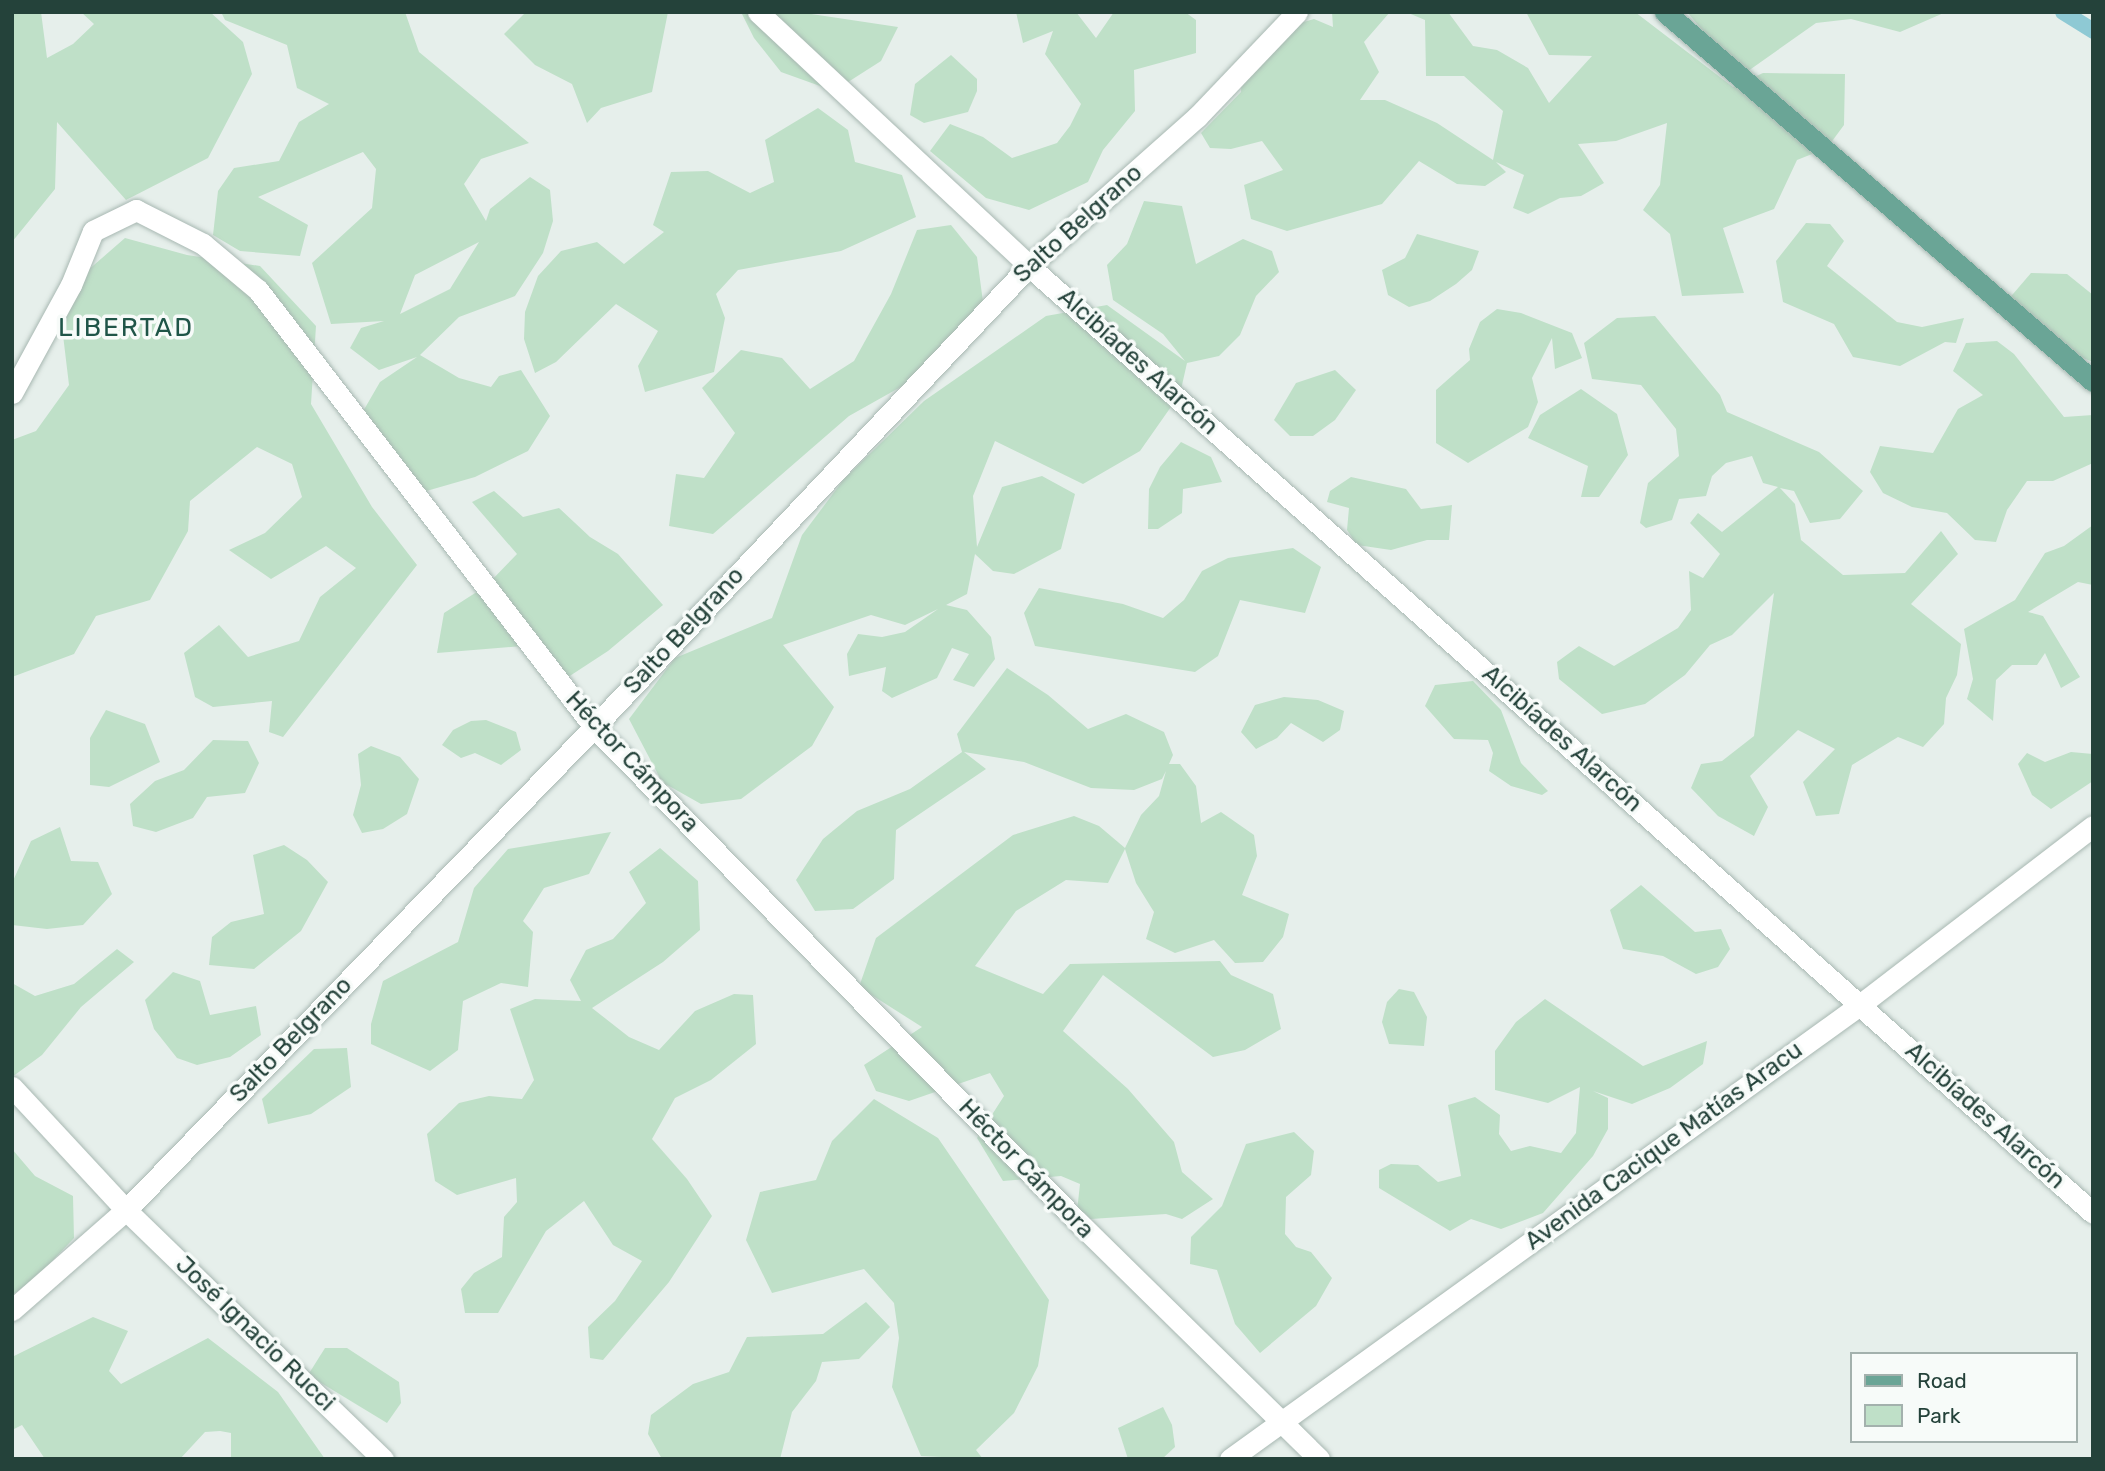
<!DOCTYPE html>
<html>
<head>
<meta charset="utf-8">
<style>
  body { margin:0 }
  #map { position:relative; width:2105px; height:1471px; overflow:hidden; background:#e6efeb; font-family:Rubik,sans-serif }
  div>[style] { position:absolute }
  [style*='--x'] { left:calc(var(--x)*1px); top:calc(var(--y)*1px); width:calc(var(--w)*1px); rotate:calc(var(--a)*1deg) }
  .green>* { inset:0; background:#bfe0c8 }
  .stream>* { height:16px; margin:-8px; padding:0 8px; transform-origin:8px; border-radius:8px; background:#8ec9d4 }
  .roads { filter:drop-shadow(0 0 2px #a8b8b2) drop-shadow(0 0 2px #a8b8b2) }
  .minor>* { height:21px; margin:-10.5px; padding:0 10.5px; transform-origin:10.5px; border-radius:10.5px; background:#fff }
  .major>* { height:21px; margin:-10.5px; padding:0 10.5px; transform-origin:10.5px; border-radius:10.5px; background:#6aa596 }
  span { translate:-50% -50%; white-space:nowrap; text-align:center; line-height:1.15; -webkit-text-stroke:7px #f7fbf9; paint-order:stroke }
  .street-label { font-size:24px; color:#24423a }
  .neighbourhood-label { font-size:26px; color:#1f5548; letter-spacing:2px }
  .frame { position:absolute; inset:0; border:14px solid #24423a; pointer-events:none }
  .legend { position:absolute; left:1850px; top:1352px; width:228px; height:91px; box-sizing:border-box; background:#f7fbf9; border:2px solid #a3b1ad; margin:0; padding:9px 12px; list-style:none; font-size:21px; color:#24423a }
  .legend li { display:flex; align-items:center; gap:14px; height:35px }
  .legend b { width:35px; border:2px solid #a3b1ad }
</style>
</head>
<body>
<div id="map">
  <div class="green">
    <i style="clip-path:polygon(12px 12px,41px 12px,47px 58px,73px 44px,94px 24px,81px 12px,210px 12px,243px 42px,252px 74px,208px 158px,126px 200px,57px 122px,55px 189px,12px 242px)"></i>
    <i style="clip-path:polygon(evenodd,221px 12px,405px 12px,419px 52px,529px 143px,481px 159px,464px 184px,486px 221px,490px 209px,530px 177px,550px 190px,553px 221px,543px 253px,515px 296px,459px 317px,420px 355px,459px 378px,491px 387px,499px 376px,521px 370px,550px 416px,528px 451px,475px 477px,423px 492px,358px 420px,380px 382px,417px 357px,379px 370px,350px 348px,361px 328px,384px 321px,331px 324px,312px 263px,372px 208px,376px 169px,363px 152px,258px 197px,308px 225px,300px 256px,240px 251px,213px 235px,218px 191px,234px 168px,279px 161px,299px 122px,329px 104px,297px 88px,287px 45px,225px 20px,221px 12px,479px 242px,450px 289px,400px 314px,415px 275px,479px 242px)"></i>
    <i style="clip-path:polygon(526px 12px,668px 12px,652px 92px,601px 108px,587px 123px,572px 84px,535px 65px,504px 34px)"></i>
    <i style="clip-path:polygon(741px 12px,798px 12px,898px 27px,881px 61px,834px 91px,781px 72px,754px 38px)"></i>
    <i style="clip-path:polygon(1016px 12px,1076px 12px,1096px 38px,1114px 12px,1185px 12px,1196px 20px,1196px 53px,1134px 70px,1135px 111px,1103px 150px,1088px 182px,1029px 210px,986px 198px,930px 151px,950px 124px,983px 137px,1012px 158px,1057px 143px,1070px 126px,1081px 104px,1045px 54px,1053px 31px,1023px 43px)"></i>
    <i style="clip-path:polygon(1332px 12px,1390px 12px,1364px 42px,1379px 72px,1360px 100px,1385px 100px,1437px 123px,1493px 160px,1503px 111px,1464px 76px,1426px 76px,1425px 20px,1406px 12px,1448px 12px,1473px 46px,1497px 50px,1528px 68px,1549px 103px,1592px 56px,1549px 55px,1526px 12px,1635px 12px,1733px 87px,1763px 73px,1845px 74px,1844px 125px,1827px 148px,1797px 160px,1774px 209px,1723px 228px,1744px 293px,1682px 296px,1670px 234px,1643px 210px,1660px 185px,1667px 123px,1616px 141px,1578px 144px,1604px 183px,1581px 196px,1560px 198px,1528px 214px,1513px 208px,1524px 175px,1496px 162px,1506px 172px,1485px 186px,1457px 184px,1419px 161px,1382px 204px,1287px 231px,1251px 219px,1244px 185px,1283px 170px,1262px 141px,1231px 149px,1210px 148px,1201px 133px,1241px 92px,1242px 74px,1277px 30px,1314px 19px,1333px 27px)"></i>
    <i style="clip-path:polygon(1687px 12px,1946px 12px,1900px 32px,1851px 19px,1816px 23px,1741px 76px)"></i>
    <i style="clip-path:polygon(951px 55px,977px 79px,977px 91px,968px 112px,924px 123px,910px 115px,915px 84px)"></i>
    <i style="clip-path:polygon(818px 108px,848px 130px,855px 162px,902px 175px,916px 217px,841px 251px,738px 270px,716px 294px,725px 318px,714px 372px,645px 392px,638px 366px,658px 331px,616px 304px,556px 362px,535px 373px,524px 339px,525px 312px,538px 276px,561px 251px,597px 242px,624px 264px,664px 232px,653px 225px,671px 172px,708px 171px,750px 193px,774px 182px,765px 140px)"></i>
    <i style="clip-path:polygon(1144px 201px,1182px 206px,1196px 264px,1243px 239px,1272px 251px,1279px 272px,1256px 296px,1240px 335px,1219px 356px,1187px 363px,1180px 394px,1140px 451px,1083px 484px,995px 441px,973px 496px,977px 547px,1002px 487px,1042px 476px,1075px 494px,1061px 549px,1014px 574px,993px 571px,975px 554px,967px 594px,946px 605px,967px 610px,991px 637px,995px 659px,974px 687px,953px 680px,969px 654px,952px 648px,937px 678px,892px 698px,882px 691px,886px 667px,849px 676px,847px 654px,858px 634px,882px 637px,905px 632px,938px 609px,905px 625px,871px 615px,783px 645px,834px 707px,812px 746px,741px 799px,701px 804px,662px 782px,629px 719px,675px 658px,772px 618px,802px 535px,844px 479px,924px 401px,1046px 316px,1107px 305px,1185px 361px,1163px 334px,1113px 300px,1107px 265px,1127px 244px)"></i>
    <i style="clip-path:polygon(1806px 223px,1830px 224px,1844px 241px,1827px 266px,1897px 322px,1922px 327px,1964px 318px,1956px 343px,1945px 342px,1900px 366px,1853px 357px,1834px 324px,1783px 302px,1776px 261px)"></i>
    <i style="clip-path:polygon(951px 225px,977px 257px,985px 317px,938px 366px,849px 416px,713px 534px,669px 526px,676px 474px,704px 478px,735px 433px,702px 388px,741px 350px,782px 358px,810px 389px,854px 361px,891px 294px,917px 230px)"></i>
    <i style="clip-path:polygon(1417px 234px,1479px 251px,1472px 270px,1456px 284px,1430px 301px,1409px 307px,1388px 295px,1382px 270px,1405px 258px)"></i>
    <i style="clip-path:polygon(125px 238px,187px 255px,260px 266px,316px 326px,311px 404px,372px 507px,417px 565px,283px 737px,269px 732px,272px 701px,213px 707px,195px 697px,184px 653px,219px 625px,248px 657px,299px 641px,320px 597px,356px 568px,326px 546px,271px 579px,229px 550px,265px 533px,302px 497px,292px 464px,257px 447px,190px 501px,188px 531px,150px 600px,96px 616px,74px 654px,12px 677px,12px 440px,36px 431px,69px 385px,63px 335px,71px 285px)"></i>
    <i style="clip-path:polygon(2031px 273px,2067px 274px,2093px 295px,2093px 362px,2025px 335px,2001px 308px)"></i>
    <i style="clip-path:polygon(1497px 309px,1521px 313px,1572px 333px,1582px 358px,1555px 369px,1552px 338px,1532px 378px,1538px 402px,1528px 427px,1468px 463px,1436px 443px,1436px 390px,1470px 360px,1469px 349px,1480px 322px)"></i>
    <i style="clip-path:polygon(1655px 316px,1720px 395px,1727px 412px,1819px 452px,1863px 491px,1840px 519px,1810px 523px,1794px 491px,1780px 488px,1795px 504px,1801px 540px,1843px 575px,1905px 573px,1941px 531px,1958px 554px,1911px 604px,1961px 644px,1957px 675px,1946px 698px,1944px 724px,1923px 747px,1898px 737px,1852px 765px,1839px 814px,1816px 816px,1803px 782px,1835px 749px,1798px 730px,1750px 776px,1768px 807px,1754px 836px,1718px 816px,1691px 788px,1701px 764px,1722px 761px,1754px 736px,1774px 593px,1732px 635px,1710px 645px,1685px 675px,1645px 704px,1602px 714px,1559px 679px,1557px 662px,1579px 646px,1614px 666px,1678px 628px,1691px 610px,1689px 571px,1703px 578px,1720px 554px,1690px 523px,1698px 513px,1722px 532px,1778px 487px,1763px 483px,1752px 456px,1726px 463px,1712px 476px,1706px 496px,1679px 499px,1672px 520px,1646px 528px,1640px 523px,1648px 483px,1679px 456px,1676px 429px,1641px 385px,1592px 379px,1584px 343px,1617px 318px)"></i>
    <i style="clip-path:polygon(1997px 341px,2014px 354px,2064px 417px,2093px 415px,2093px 463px,2053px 481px,2027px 481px,2007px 510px,1996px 542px,1975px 540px,1947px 513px,1912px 507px,1883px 493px,1870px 472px,1880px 446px,1933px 453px,1958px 409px,1983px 395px,1953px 371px,1966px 343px)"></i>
    <i style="clip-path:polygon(1335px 370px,1356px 390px,1335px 420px,1313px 436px,1290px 436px,1274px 420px,1296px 383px)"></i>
    <i style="clip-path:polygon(1581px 389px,1617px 414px,1628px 455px,1599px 497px,1581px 497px,1588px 466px,1528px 438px,1540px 415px)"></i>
    <i style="clip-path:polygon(1181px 442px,1211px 457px,1222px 482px,1183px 489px,1182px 513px,1158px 529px,1148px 529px,1149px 489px,1160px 467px)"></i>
    <i style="clip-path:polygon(1351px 477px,1406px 489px,1421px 509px,1452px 505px,1449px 540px,1427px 540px,1391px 550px,1357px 545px,1347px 530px,1349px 508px,1327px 502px,1330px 491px)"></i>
    <i style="clip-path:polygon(494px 491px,523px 517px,559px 508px,590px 537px,618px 554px,663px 605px,608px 651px,559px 683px,522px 646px,437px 653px,444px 613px,486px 586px,517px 554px,472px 502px)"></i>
    <i style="clip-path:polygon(2093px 525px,2093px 585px,2078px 582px,2028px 612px,2043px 616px,2080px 677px,2061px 688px,2045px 653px,2037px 665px,2012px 665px,1996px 680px,1993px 721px,1967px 699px,1973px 679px,1964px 629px,2015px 600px,2045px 553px,2064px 546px)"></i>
    <i style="clip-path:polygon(1293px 548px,1321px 567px,1305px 613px,1240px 600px,1218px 656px,1195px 672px,1035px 646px,1024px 613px,1039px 588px,1123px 604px,1163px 618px,1184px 600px,1202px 571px,1228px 558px)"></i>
    <i style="clip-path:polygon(1007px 668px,1048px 695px,1088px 729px,1126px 714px,1164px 732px,1173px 755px,1169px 764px,1180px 764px,1196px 786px,1201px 823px,1221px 812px,1254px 835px,1257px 856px,1242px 895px,1289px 914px,1283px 937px,1263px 962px,1235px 963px,1214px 940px,1175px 953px,1146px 939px,1154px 912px,1136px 883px,1125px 849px,1108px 883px,1066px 880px,1016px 911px,975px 966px,1043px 994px,1070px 964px,1220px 961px,1231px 975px,1273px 994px,1281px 1029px,1245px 1050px,1213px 1057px,1103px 975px,1063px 1031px,1128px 1089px,1174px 1142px,1182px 1172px,1213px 1199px,1182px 1219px,1166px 1214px,1076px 1220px,1080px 1184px,1061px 1176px,1003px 1181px,977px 1138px,1004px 1096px,990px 1073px,909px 1101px,876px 1091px,864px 1065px,922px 1027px,859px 987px,876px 938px,1013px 835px,1074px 816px,1099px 826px,1125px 848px,1141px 815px,1159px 796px,1166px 771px,1162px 779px,1134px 790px,1091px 788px,1024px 762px,964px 752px,986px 769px,896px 830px,894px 879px,853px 909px,815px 911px,796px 880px,823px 839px,857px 811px,910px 789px,962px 752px,957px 734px)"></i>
    <i style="clip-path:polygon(1473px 681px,1501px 710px,1521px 763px,1548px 791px,1542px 795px,1511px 786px,1489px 771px,1493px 753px,1488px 740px,1454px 739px,1425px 706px,1435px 685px)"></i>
    <i style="clip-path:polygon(1284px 697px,1318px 700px,1344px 711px,1340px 730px,1323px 742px,1291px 723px,1277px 738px,1256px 749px,1241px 732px,1255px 705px)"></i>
    <i style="clip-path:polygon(106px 710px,145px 724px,160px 762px,109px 787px,90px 785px,90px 738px)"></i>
    <i style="clip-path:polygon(486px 720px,516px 732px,521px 750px,501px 765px,475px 753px,461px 758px,442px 745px,453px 730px,471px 721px)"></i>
    <i style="clip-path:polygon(213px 740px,248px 741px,259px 763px,245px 793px,207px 797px,193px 818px,156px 832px,133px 826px,130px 804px,155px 781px,184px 770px)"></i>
    <i style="clip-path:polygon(371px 746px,400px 757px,419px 779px,407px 814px,383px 829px,362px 833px,353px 815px,361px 785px,358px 754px)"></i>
    <i style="clip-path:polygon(2071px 752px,2093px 754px,2093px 781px,2051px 809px,2032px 795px,2018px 764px,2027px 753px,2045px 762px)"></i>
    <i style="clip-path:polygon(60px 827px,71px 861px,98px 862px,112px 894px,83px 925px,47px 929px,12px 925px,12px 883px,31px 841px)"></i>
    <i style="clip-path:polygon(611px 832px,589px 874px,544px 888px,523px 921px,533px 932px,528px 987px,501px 983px,463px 1001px,458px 1050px,430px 1071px,371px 1044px,371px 1024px,383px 981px,458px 942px,474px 888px,508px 849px)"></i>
    <i style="clip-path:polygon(284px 845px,307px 860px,328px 882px,301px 931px,254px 969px,209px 965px,212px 937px,231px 922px,264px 914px,253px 855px)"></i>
    <i style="clip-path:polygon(660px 848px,698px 881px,700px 930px,663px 962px,592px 1008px,629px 1037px,659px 1050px,695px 1011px,734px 994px,753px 995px,756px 1044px,711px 1080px,675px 1098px,652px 1139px,687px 1179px,712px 1216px,669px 1282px,603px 1360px,590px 1358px,588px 1327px,615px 1301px,642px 1261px,613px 1245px,584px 1201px,546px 1231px,498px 1313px,465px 1313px,461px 1289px,474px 1273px,502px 1257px,504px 1217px,517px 1202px,516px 1178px,457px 1195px,435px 1181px,427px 1134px,459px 1103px,489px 1096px,522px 1099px,534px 1080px,510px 1009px,535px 999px,581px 1001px,570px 980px,586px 950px,613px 939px,646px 903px,629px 872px)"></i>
    <i style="clip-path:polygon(1641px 885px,1695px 932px,1721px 929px,1730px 949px,1718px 967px,1696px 974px,1663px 956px,1623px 949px,1610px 910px)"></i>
    <i style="clip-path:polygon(117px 949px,134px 962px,81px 1007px,42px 1055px,12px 1077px,12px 983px,35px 996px,74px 984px)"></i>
    <i style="clip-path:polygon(173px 972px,200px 981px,210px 1015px,256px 1006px,261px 1035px,230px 1057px,197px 1065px,177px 1058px,154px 1029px,145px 1000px)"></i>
    <i style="clip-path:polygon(1399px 989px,1414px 992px,1427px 1017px,1424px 1046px,1389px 1044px,1382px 1022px,1387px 1002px)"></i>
    <i style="clip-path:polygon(1545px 999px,1643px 1066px,1707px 1041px,1703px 1064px,1670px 1088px,1632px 1104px,1593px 1091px,1608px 1098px,1608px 1129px,1593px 1156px,1543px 1213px,1501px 1229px,1471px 1219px,1450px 1231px,1379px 1188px,1379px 1170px,1391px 1164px,1418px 1165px,1438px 1182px,1461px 1176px,1448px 1105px,1475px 1097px,1500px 1115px,1499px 1134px,1511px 1151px,1530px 1146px,1561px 1153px,1576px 1133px,1580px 1087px,1548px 1103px,1495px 1090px,1495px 1051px,1516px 1022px)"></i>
    <i style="clip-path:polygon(347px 1048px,351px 1087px,311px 1114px,268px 1124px,262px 1099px,314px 1049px)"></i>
    <i style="clip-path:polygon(874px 1099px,938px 1138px,1049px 1300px,1038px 1366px,1014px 1413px,976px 1450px,983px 1459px,921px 1456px,892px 1387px,899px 1338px,894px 1303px,864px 1269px,772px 1293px,746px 1240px,760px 1192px,816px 1180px,832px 1141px)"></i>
    <i style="clip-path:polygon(1294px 1132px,1314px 1151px,1311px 1175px,1286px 1197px,1285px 1234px,1296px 1247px,1311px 1252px,1332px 1278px,1316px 1306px,1260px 1353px,1235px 1324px,1217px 1270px,1190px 1264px,1191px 1237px,1222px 1206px,1246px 1144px)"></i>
    <i style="clip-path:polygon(12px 1149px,35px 1176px,73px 1196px,74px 1238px,36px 1278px,12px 1295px)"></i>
    <i style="clip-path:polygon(866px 1302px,890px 1327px,859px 1359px,822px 1362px,816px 1381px,792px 1412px,780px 1459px,662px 1459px,648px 1434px,651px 1415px,693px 1384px,729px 1372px,747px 1337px,823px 1334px)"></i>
    <i style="clip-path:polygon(93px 1317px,128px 1331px,109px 1371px,121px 1384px,208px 1338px,278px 1392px,325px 1459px,231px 1459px,231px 1433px,220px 1431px,205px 1432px,180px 1459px,45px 1459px,22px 1425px,12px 1430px,12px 1357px)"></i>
    <i style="clip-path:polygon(325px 1348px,347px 1348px,399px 1382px,401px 1403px,387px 1423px,308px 1375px)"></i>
    <i style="clip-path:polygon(1163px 1407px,1172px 1425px,1175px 1447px,1162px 1459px,1128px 1459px,1118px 1428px)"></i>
  </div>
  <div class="stream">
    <i style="--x:2063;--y:12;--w:36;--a:32"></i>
  </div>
  <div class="roads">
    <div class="minor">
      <i style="--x:758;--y:12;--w:371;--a:43.1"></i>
      <i style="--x:1029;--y:266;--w:1424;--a:41.67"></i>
      <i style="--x:12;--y:393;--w:123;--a:-61.4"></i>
      <i style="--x:71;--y:285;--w:58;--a:-67.8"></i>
      <i style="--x:93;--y:231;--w:48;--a:-26"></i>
      <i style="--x:136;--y:210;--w:75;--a:26.9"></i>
      <i style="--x:203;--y:244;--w:72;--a:39.9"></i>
      <i style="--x:258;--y:290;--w:551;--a:52.44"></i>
      <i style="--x:594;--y:727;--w:689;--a:45.65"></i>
      <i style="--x:1076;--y:1220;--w:341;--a:44.5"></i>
      <i style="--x:12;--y:1087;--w:168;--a:47.2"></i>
      <i style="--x:126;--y:1210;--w:358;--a:44.1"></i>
      <i style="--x:12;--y:1310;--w:152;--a:-41.3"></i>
      <i style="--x:126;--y:1210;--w:673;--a:-45.9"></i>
      <i style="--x:594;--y:727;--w:634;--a:-46.66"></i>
      <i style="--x:1029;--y:266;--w:225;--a:-41.6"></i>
      <i style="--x:1197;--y:117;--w:145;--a:-46.4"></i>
      <i style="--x:1230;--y:1459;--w:778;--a:-35.79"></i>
      <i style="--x:1861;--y:1004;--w:292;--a:-37.5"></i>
    </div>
    <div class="major">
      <i style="--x:1665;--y:12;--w:565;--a:40.77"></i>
    </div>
  </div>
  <div class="street-label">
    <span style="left:1078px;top:224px;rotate:-42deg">Salto Belgrano</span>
    <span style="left:1138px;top:362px;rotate:42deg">Alcibíades Alarcón</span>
    <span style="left:684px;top:631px;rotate:-47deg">Salto Belgrano</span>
    <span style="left:1562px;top:739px;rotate:42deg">Alcibíades Alarcón</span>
    <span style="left:632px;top:762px;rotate:47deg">Héctor Cámpora</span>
    <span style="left:291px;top:1040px;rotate:-46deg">Salto Belgrano</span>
    <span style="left:1985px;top:1116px;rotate:42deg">Alcibíades Alarcón</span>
    <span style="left:1664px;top:1146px;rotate:-36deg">Avenida Cacique Matías Aracu</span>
    <span style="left:1026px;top:1169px;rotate:46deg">Héctor Cámpora</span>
    <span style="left:255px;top:1334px;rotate:44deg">José Ignacio Rucci</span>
  </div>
  <div class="neighbourhood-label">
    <span style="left:126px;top:328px">LIBERTAD</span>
  </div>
  <div class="frame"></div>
  <ul class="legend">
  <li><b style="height:9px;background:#6aa596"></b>Road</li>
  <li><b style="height:19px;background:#bfe0c8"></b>Park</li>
  </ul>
</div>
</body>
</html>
